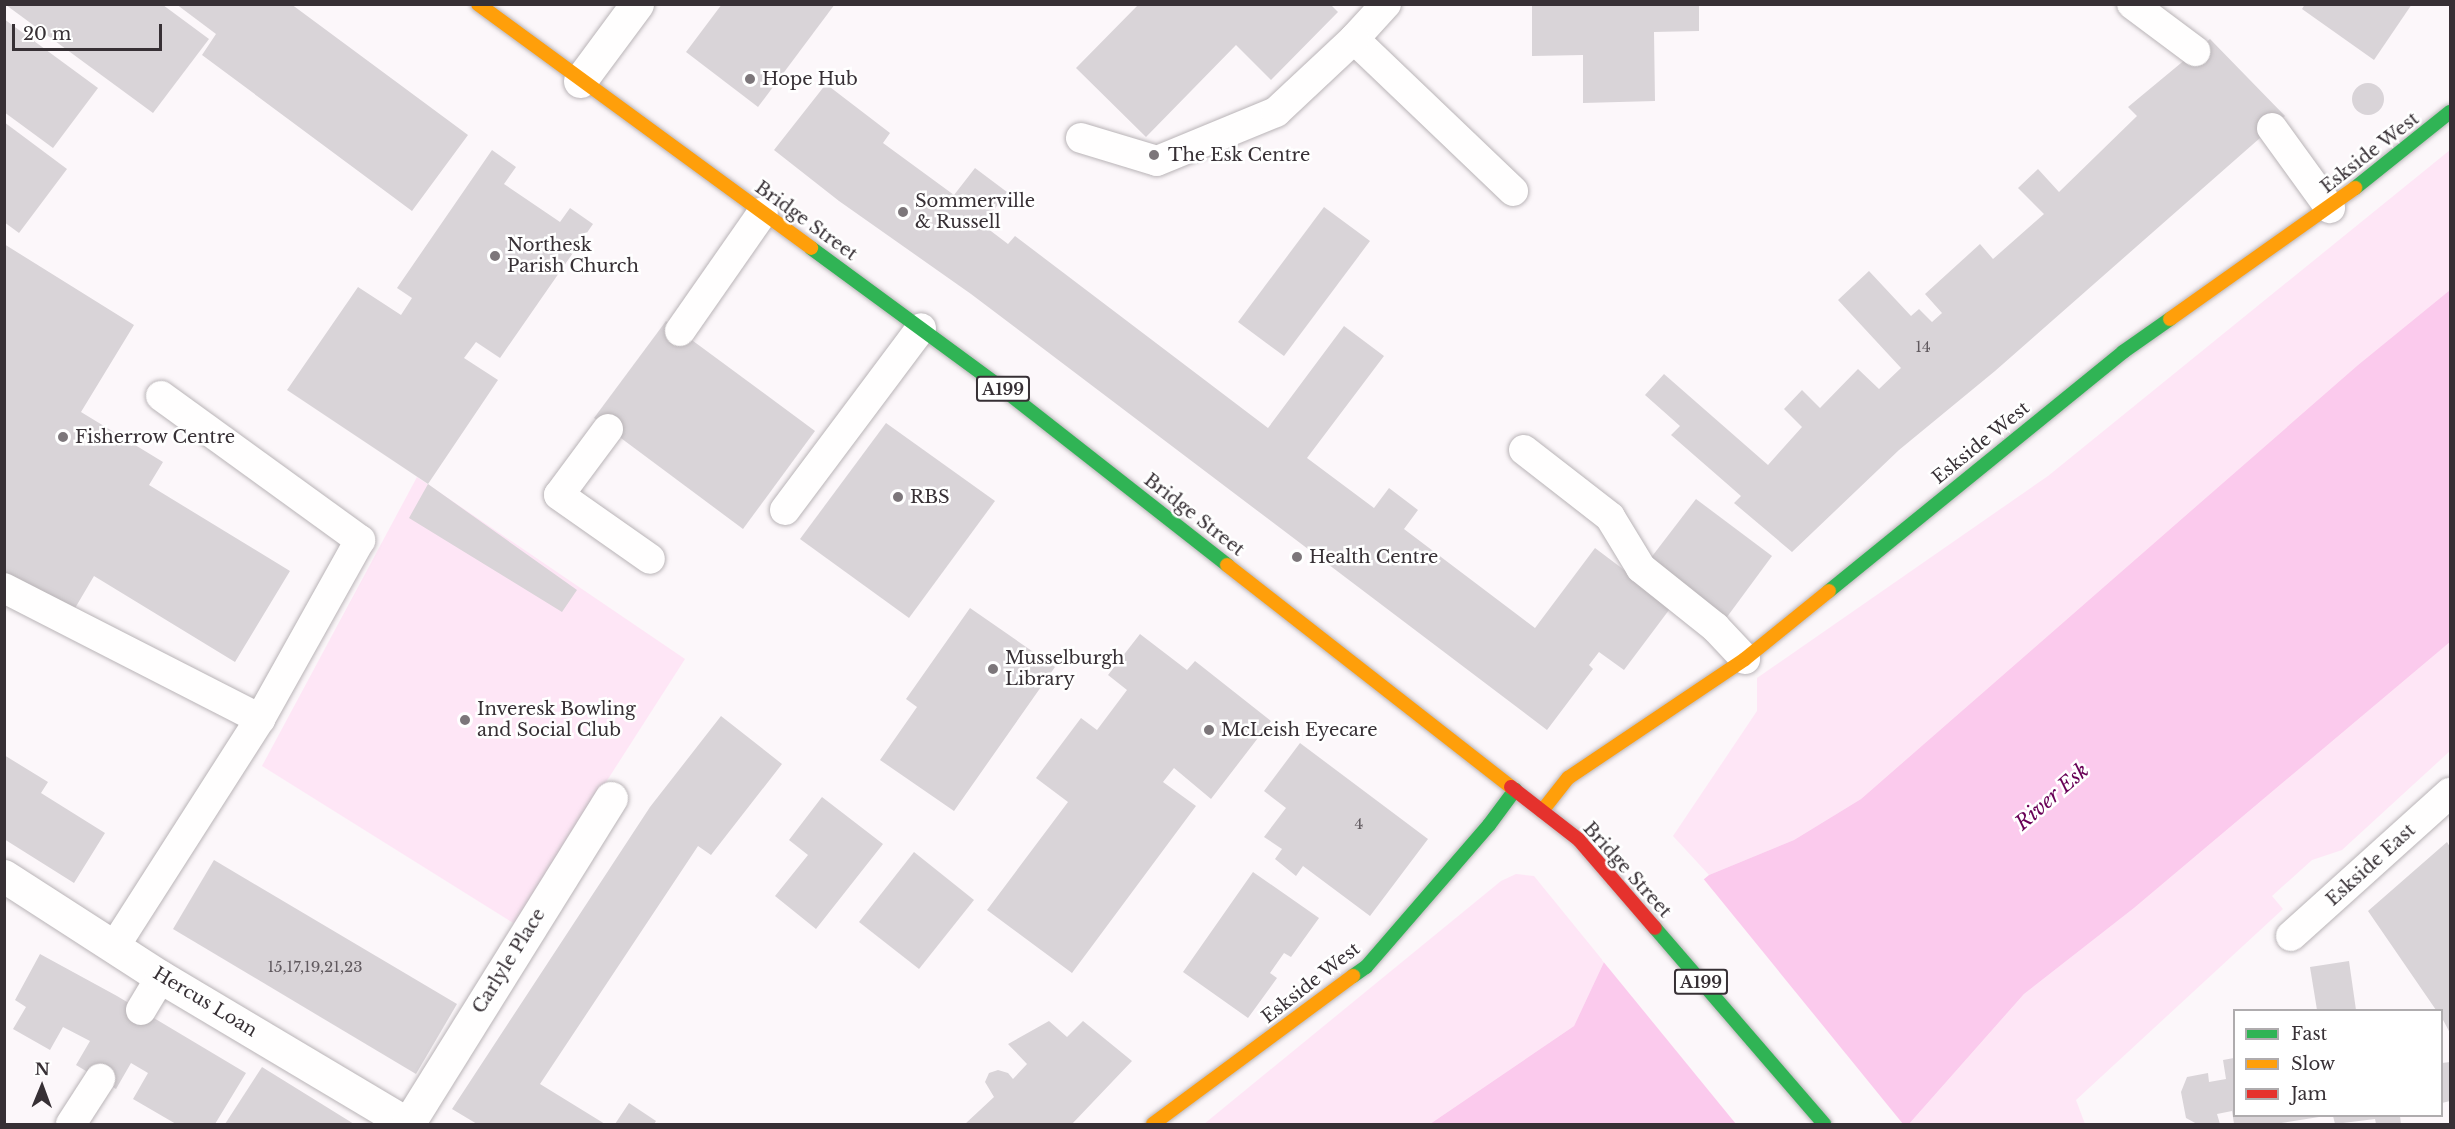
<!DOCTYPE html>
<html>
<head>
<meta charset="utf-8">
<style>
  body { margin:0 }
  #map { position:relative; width:2455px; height:1129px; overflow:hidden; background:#fcf7fa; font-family:"Libre Baskerville",serif }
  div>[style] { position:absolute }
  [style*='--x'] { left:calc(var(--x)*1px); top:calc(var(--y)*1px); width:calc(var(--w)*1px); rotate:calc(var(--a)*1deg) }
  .green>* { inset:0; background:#fee6f6 }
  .water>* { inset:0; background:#fbcaed }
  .pier>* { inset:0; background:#fcf7fa }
  .building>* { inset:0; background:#d9d4d8 }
  .round { border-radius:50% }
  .roads { filter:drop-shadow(0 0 2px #b9b4b7) drop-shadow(0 0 2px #b9b4b7) }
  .lane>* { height:30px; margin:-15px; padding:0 15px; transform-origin:15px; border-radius:15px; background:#fffefe }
  .street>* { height:33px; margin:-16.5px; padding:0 16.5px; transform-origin:16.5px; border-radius:16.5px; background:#fffefe }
  .fast>* { height:14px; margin:-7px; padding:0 7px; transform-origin:7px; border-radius:7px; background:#30b455 }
  .slow>* { height:14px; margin:-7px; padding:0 7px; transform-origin:7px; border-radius:7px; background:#ff9f0a }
  .jam>* { height:14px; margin:-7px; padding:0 7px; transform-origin:7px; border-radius:7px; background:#e5322d }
  .dots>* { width:16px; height:16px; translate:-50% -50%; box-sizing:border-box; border:3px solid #fff; border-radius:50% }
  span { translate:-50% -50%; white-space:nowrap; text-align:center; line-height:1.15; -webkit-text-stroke:5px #fff; paint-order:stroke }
  .number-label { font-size:15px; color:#60595e }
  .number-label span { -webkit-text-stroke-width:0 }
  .shield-label span { padding:2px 4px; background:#fff; border:2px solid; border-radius:4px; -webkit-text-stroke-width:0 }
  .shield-label { font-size:16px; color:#373035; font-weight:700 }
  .poi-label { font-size:18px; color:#373035 }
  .left { translate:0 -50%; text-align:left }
  .street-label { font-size:18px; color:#373035 }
  .water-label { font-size:20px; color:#680056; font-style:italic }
  .frame { position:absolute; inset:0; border:6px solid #373035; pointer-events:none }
  .legend { position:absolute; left:2233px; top:1009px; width:210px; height:108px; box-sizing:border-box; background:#fff; border:2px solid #afacae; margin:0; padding:8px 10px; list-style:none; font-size:18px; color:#373035 }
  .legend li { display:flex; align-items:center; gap:12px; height:30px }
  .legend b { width:30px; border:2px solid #afacae }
  .north { position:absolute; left:12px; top:1057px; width:60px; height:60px; -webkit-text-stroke:4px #fff; paint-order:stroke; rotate:1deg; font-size:16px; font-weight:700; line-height:24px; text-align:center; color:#373035 }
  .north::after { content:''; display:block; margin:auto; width:21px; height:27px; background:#373035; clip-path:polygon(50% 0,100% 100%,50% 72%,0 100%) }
  .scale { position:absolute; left:12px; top:24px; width:150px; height:27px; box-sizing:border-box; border:3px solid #373035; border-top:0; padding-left:8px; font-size:18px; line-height:21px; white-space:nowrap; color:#373035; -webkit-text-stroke:4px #fff; paint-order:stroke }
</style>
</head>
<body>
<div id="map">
  <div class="green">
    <i style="clip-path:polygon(2450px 150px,2450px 290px,2358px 365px,1861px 799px,1794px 840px,1709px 875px,1673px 836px,1757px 711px,1757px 678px,2048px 476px)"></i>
    <i style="clip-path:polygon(417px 477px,685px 659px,515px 924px,262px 766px)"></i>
    <i style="clip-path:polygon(2450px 642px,2450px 751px,2342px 850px,2312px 860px,2272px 896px,2283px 909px,2076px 1100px,2085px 1124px,1909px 1124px,2024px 994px,2134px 908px)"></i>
    <i style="clip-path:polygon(1516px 874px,1534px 876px,1604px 962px,1574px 1026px,1430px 1124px,1204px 1124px,1501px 881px)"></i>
  </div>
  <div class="water">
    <i style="clip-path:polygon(2450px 290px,2450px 642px,2134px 908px,2024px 994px,1909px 1124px,1430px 1124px,1574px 1026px,1604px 962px,1709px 875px,1794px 840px,1861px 799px,2358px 365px)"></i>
  </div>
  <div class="pier">
    <i style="clip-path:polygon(1702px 877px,1903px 1124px,1736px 1124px,1602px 960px)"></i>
  </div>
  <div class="building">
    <i style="clip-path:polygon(176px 4px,291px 4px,468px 135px,412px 211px,202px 55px,216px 34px)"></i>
    <i style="clip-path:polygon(722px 4px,835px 4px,758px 107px,686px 52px)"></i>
    <i style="clip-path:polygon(1139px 4px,1330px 4px,1338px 12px,1271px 80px,1236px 45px,1146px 137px,1076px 68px)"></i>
    <i style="clip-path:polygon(1532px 4px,1699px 4px,1699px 31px,1654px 32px,1655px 101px,1583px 103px,1583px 55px,1532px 56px)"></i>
    <i style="clip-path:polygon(2305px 4px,2412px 4px,2374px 60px,2302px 9px)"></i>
    <i style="clip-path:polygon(6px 5px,163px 5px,209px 39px,153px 113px)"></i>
    <i style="clip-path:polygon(4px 19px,98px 88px,53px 148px,4px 112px)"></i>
    <i style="clip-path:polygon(2210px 39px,2285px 116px,1995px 371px,1899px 450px,1792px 552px,1734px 503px,1741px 496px,1671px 435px,1680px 426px,1645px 395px,1664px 374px,1768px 465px,1802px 427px,1784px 409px,1802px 390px,1820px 408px,1858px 369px,1879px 389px,1901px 368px,1838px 300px,1869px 271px,1911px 316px,1919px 309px,1932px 322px,1942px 313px,1925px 294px,1980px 244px,1993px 259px,2044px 214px,2018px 188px,2038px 169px,2059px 192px,2137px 116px,2128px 107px)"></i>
    <i class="round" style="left:2352px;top:83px;width:32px;height:32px"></i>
    <i style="clip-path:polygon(826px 84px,890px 133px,883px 143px,954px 195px,975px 168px,1007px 192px,983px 225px,1008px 244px,1015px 236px,1268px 428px,1344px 326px,1384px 356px,1307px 458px,1374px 508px,1389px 488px,1418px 510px,1404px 529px,1535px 628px,1595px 548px,1672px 606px,1624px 670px,1599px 652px,1589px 665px,1593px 669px,1547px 730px,971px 294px,839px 201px,774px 150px)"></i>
    <i style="clip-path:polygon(4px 122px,67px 169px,19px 233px,4px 222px)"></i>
    <i style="clip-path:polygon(492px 150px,516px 167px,504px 184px,560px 222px,570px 208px,593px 224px,500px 358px,476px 342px,464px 358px,498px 380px,428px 484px,577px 590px,562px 612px,409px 518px,428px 484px,287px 390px,358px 287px,401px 315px,412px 298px,397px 288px)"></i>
    <i style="clip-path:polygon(1324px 207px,1370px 241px,1284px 356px,1238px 322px)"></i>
    <i style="clip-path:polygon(4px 244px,134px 325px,81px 412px,163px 462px,149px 485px,290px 571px,235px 662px,94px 576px,68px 620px,4px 581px)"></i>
    <i style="clip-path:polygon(666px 321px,815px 431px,743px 529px,594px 418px)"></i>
    <i style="clip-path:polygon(886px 423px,995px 501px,909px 618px,800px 539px)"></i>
    <i style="clip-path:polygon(1696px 499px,1772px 556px,1727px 617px,1650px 559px)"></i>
    <i style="clip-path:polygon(970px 608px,1055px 667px,954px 811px,880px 760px,917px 707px,906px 699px)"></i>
    <i style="clip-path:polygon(1140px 634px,1187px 670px,1195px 661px,1271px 721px,1211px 799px,1174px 768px,1163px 782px,1196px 806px,1072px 973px,987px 910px,1068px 802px,1036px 778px,1081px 718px,1097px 730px,1127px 690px,1108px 675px)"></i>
    <i style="clip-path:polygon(721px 716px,782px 764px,711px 855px,698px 846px,540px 1084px,605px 1124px,477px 1124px,452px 1109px,650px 807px)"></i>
    <i style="clip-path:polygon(1300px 743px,1428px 839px,1370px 916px,1303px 866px,1296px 876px,1275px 859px,1282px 849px,1264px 837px,1286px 808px,1264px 791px)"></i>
    <i style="clip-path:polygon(4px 755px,48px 782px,41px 793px,105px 833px,74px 883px,4px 839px)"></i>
    <i style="clip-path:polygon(822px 797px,883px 844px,816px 929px,775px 896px,808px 855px,789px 840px)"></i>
    <i style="clip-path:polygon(2447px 842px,2450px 847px,2450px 1033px,2442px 1018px,2442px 1011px,2436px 1010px,2368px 911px)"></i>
    <i style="clip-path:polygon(914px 852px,974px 900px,919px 969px,859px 922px)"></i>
    <i style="clip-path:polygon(214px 860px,457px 1004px,416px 1074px,173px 929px)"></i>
    <i style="clip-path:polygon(1253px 872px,1319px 918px,1291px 957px,1284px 953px,1270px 973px,1277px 978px,1248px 1018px,1183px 972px)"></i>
    <i style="clip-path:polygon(40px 954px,117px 996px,246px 1073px,215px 1124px,176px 1124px,133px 1099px,148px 1073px,131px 1063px,116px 1089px,76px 1065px,90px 1041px,63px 1027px,50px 1050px,13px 1029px,26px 1007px,15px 1000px)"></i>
    <i style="clip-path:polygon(2349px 961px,2356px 1010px,2317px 1010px,2310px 967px)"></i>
    <i style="clip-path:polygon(1049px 1021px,1067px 1037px,1083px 1021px,1132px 1061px,1072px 1124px,965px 1124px,994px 1097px,985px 1082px,989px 1073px,998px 1070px,1008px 1073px,1013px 1079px,1027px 1064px,1008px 1044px)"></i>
    <i style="clip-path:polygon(2234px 1058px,2235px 1116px,2319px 1117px,2275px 1124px,2234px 1124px,2232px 1111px,2217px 1114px,2220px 1124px,2197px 1124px,2186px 1118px,2181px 1092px,2187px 1077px,2208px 1073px,2209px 1082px,2226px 1079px,2223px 1060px)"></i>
    <i style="clip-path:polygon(2450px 1062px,2450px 1101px,2442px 1103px,2442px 1063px)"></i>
    <i style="clip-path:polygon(262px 1067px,354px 1124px,225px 1124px)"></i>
    <i style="clip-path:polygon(629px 1103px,656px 1121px,654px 1124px,615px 1124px)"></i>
    <i style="clip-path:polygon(2333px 1116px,2400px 1116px,2401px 1124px,2376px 1124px,2375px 1119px,2335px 1124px)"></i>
  </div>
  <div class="roads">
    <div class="lane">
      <i style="--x:1386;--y:4;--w:47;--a:132.4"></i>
      <i style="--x:1354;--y:39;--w:220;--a:43.7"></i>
      <i style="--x:2132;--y:4;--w:79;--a:36.7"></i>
      <i style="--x:2272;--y:128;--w:99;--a:54.1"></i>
      <i style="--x:1081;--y:138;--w:79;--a:16.8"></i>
      <i style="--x:1157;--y:161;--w:129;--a:-22.4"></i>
      <i style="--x:1276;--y:112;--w:107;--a:-43.1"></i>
      <i style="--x:680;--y:331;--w:145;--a:-55.1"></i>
      <i style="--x:161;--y:396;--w:246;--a:35.9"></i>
      <i style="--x:360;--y:540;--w:205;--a:119.2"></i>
      <i style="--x:608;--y:429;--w:82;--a:126.6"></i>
      <i style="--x:559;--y:495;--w:111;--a:35.1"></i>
      <i style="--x:1524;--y:450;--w:109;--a:37.9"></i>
      <i style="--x:1610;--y:517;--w:60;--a:58.7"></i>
      <i style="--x:1641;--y:568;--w:95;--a:38.6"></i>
      <i style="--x:1715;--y:627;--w:44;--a:46.8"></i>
      <i style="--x:785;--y:510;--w:227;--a:-53.2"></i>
      <i style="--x:4;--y:588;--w:288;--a:27.1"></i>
      <i style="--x:260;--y:719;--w:269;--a:122.6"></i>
      <i style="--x:2291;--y:936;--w:214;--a:-42"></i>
      <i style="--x:141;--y:1010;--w:39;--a:-59"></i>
      <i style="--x:71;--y:1124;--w:54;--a:-57.2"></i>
    </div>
    <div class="street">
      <i style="--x:580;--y:81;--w:96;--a:-53.5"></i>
      <i style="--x:4;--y:876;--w:187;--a:32.8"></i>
      <i style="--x:161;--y:977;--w:287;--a:30.8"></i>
      <i style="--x:408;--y:1124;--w:384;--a:-58.1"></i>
    </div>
    <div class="fast">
      <i style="--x:2355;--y:188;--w:122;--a:-38.7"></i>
      <i style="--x:811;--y:248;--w:233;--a:36.3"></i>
      <i style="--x:999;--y:386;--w:290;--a:38.1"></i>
      <i style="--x:1829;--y:591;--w:379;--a:-39.1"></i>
      <i style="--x:2123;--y:352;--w:57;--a:-35.1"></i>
      <i style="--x:1655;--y:928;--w:259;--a:49.2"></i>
      <i style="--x:1353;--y:976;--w:16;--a:-35"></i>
      <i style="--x:1366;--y:967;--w:188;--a:-49.1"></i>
      <i style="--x:1489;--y:825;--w:44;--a:-53.4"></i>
    </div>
    <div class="slow">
      <i style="--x:478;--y:4;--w:413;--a:36.2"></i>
      <i style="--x:2170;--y:319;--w:227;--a:-35.3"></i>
      <i style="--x:1227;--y:565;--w:360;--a:38"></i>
      <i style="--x:1542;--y:811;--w:42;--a:-51.8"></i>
      <i style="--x:1568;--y:778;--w:213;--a:-33.9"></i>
      <i style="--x:1745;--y:659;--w:108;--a:-39"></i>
      <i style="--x:1153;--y:1124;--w:249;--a:-36.5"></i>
    </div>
    <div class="jam">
      <i style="--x:1511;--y:787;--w:86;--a:37.9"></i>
      <i style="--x:1579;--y:840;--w:116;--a:49.2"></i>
    </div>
  </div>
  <div class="dots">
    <i style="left:750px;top:79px;background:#7c767a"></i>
    <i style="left:1154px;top:155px;background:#7c767a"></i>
    <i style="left:903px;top:212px;background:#7c767a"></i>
    <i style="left:495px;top:256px;background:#7c767a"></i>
    <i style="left:63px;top:437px;background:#7c767a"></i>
    <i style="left:898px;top:497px;background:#7c767a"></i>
    <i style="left:1297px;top:557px;background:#7c767a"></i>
    <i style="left:993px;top:669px;background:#7c767a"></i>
    <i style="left:465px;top:720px;background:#7c767a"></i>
    <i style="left:1209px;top:730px;background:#7c767a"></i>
  </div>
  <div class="number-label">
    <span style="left:1923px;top:347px">14</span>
    <span style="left:1359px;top:824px">4</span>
    <span style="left:315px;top:967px">15,17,19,21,23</span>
  </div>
  <div class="shield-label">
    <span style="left:1003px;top:389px">A199</span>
    <span style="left:1701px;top:982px">A199</span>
  </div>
  <div class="poi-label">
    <span class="left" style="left:762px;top:79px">Hope Hub</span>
    <span class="left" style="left:1168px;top:155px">The Esk Centre</span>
    <span class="left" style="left:915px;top:212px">Sommerville<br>&amp; Russell</span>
    <span class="left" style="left:507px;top:256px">Northesk<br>Parish Church</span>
    <span class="left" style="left:75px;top:437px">Fisherrow Centre</span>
    <span class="left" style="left:910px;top:497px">RBS</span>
    <span class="left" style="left:1309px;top:557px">Health Centre</span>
    <span class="left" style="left:1005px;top:669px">Musselburgh<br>Library</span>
    <span class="left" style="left:477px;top:720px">Inveresk Bowling<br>and Social Club</span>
    <span class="left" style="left:1221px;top:730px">McLeish Eyecare</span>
  </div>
  <div class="street-label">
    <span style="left:2370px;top:153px;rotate:-38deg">Eskside West</span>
    <span style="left:806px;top:221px;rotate:36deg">Bridge Street</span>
    <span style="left:1981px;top:443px;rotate:-39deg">Eskside West</span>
    <span style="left:1194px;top:515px;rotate:38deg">Bridge Street</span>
    <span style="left:2371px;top:865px;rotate:-42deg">Eskside East</span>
    <span style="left:1627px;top:870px;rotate:48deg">Bridge Street</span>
    <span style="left:509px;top:961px;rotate:-58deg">Carlyle Place</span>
    <span style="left:1311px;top:983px;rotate:-38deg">Eskside West</span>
    <span style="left:205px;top:1002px;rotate:31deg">Hercus Loan</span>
  </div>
  <div class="water-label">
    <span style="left:2052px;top:797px;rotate:-41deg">River Esk</span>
  </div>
  <div class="frame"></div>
  <ul class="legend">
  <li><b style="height:8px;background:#30b455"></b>Fast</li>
  <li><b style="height:8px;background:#ff9f0a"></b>Slow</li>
  <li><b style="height:8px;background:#e5322d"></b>Jam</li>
  </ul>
  <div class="north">N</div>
  <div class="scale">20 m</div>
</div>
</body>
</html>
